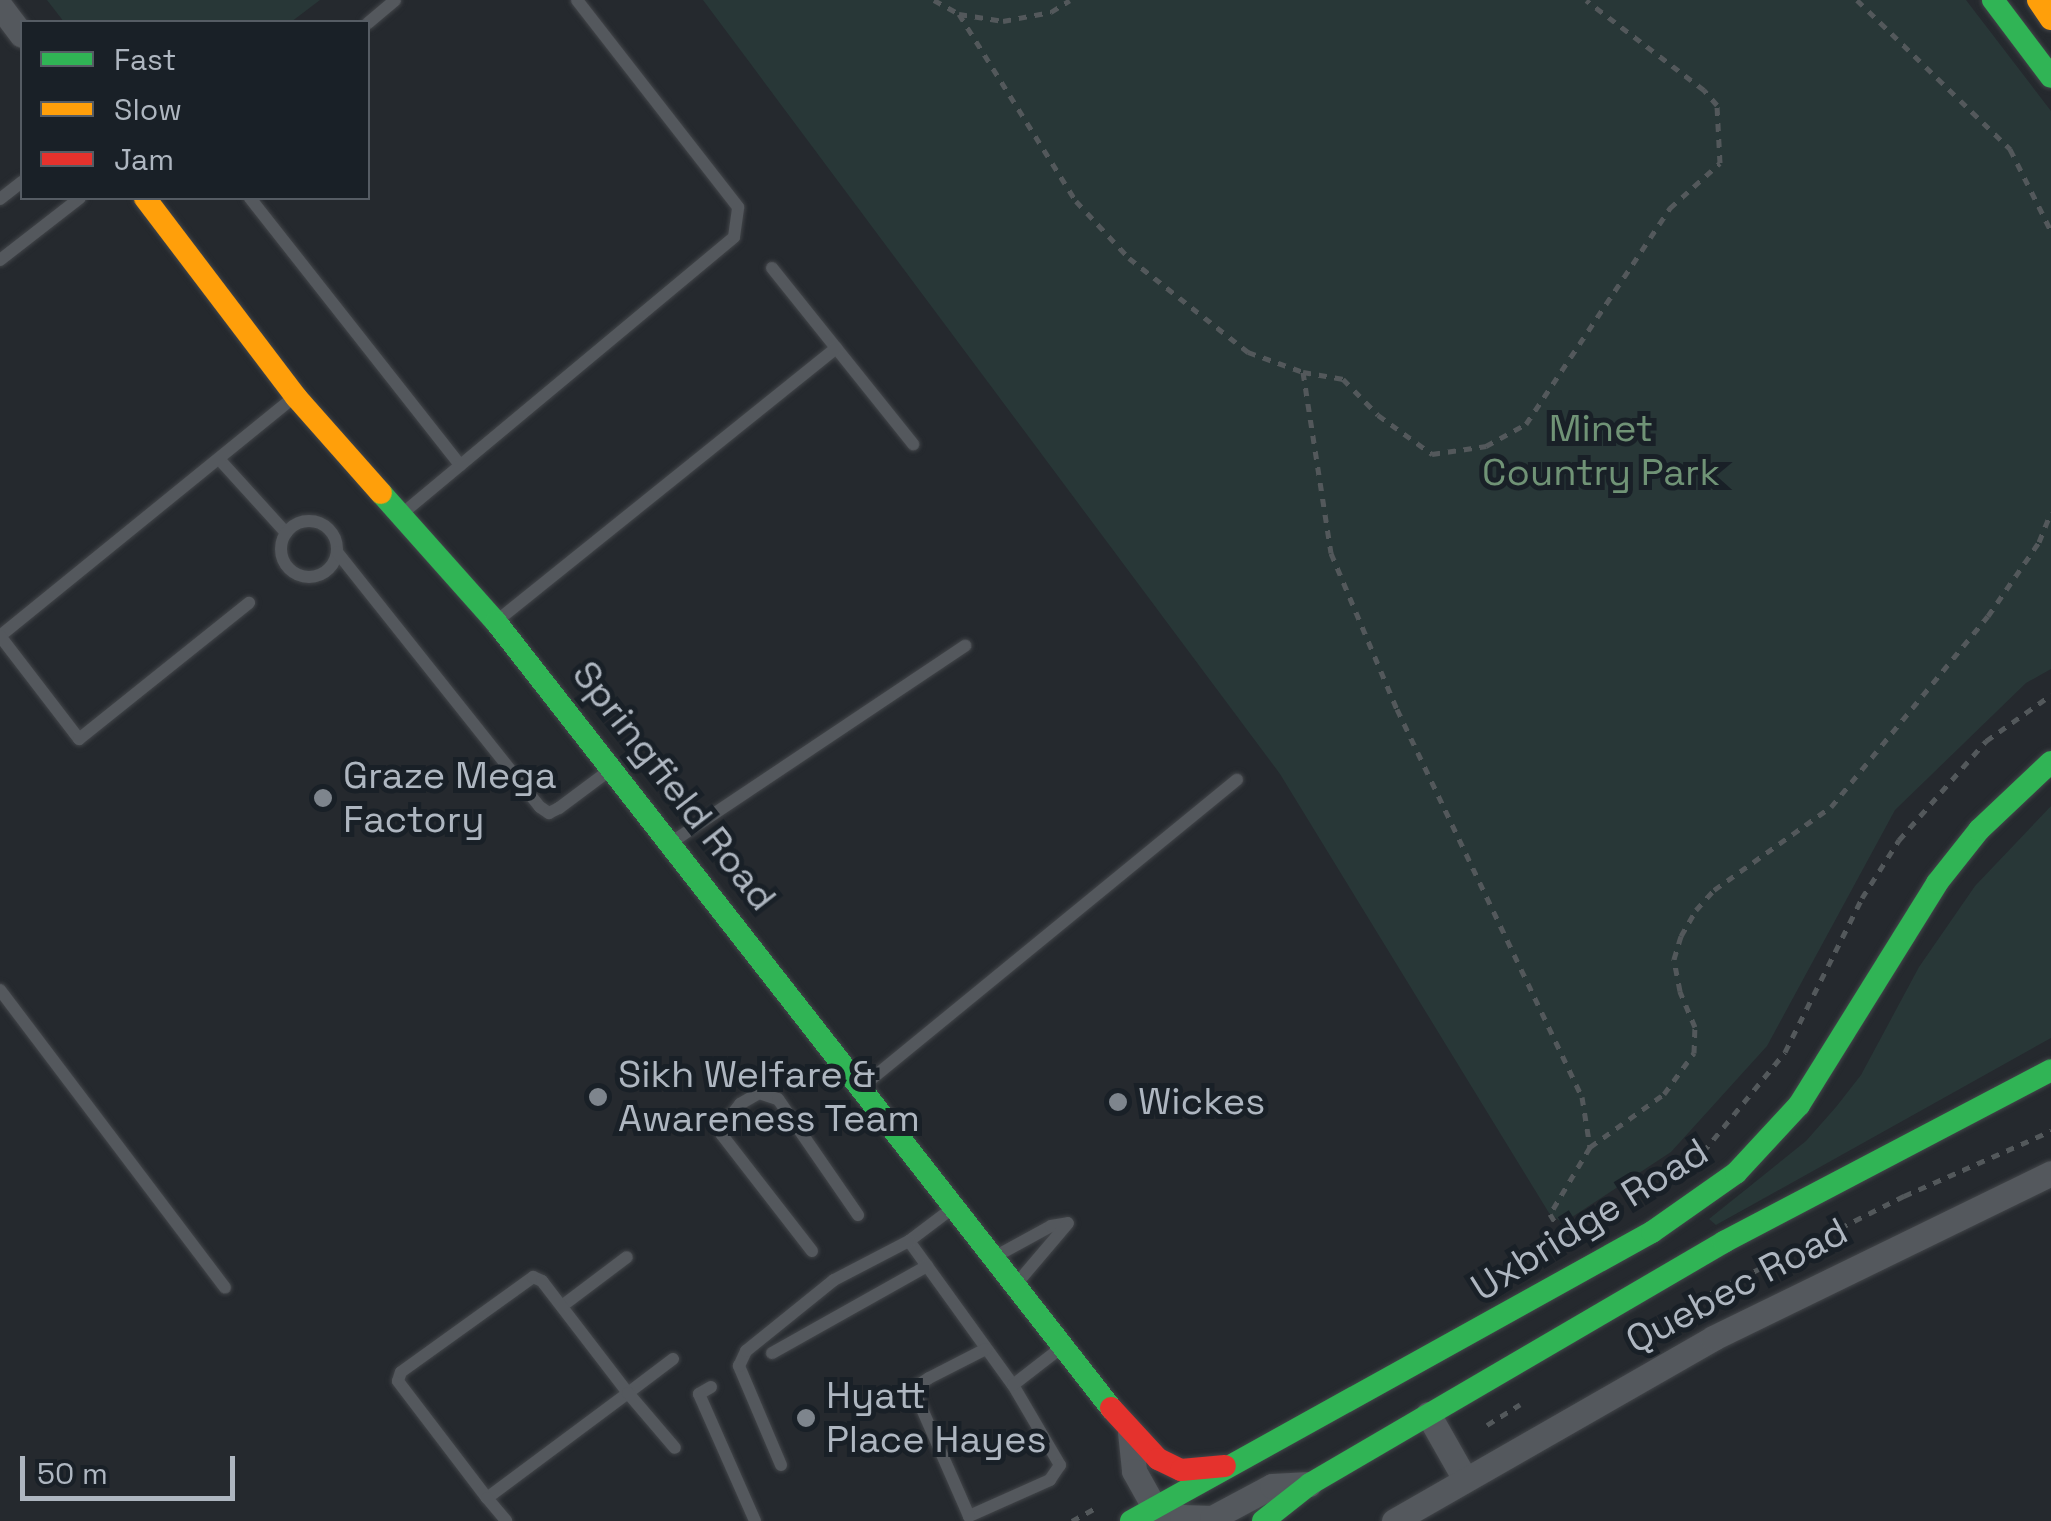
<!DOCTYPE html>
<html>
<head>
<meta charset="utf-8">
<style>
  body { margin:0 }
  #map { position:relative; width:2051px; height:1521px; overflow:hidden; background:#25292e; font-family:"Space Grotesk",sans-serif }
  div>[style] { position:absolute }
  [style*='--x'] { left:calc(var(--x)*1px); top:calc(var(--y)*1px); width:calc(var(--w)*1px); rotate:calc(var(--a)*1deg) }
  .green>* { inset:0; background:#283737 }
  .path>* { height:5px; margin-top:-2.5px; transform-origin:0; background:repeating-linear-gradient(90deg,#53585b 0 8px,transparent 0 16px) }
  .roads { filter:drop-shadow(0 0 2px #424549) drop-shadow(0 0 2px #424549) }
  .lane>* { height:12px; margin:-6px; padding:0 6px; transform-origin:6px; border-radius:6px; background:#54585d }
  .lane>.ring { margin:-6px; padding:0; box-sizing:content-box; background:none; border:12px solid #54585d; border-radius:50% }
  .street>* { height:25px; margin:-12.5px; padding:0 12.5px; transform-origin:12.5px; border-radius:12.5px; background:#54585d }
  .fast>* { height:22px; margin:-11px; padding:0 11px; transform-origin:11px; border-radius:11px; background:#30b455 }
  .slow>* { height:22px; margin:-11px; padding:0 11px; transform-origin:11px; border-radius:11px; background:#ff9f0a }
  .jam>* { height:22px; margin:-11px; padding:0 11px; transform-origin:11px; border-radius:11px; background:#e5322d }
  .dots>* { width:28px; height:28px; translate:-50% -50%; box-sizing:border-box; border:5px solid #192027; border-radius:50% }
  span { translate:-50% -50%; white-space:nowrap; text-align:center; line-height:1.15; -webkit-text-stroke:10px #192027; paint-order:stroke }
  .park-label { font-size:38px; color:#709376 }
  .poi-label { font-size:38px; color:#aeb6c0 }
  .left { translate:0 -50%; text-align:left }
  .street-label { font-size:38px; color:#aeb6c0 }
  .legend { position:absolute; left:20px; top:20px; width:350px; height:180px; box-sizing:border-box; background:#192027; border:2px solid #555c64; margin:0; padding:12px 18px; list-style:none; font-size:30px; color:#aeb6c0 }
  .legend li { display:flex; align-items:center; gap:20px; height:50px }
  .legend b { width:50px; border:2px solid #555c64 }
  .scale { position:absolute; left:20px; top:1456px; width:215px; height:45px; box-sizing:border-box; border:5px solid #aeb6c0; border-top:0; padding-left:12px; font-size:30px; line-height:35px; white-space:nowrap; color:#aeb6c0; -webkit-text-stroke:8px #192027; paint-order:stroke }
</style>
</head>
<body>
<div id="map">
  <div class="green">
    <i style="clip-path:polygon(47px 0,320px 0,291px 22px,64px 22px)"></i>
    <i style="clip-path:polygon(703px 0,1966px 0,2051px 111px,2051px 669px,2026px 683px,1895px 810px,1767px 1046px,1671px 1152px,1563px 1223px,1549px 1213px,1280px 774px)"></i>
    <i style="clip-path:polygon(2051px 806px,2051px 1038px,1716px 1225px,1709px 1219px,1806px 1141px,1836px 1107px,1861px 1075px,1919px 967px,1975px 886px)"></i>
  </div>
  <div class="path">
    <i style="--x:934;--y:0;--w:29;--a:29"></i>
    <i style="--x:959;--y:14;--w:45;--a:9"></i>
    <i style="--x:1003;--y:21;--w:49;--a:-10.6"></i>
    <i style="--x:1051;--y:12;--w:22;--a:-32"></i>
    <i style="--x:1857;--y:0;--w:214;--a:44.2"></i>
    <i style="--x:2010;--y:149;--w:92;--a:63.4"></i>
    <i style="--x:959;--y:14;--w:221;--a:58"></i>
    <i style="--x:1076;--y:201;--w:78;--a:47.1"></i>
    <i style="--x:1129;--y:258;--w:152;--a:38.3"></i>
    <i style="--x:1248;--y:352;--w:59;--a:20"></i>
    <i style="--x:1303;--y:372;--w:41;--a:9.9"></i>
    <i style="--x:1343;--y:379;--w:50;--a:45.8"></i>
    <i style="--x:1378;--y:415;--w:67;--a:35.8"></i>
    <i style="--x:1432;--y:454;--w:55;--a:-8.4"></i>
    <i style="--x:1486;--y:446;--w:46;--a:-28.8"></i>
    <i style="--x:1526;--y:424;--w:260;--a:-56.3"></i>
    <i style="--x:1670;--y:208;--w:67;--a:-42"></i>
    <i style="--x:1720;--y:163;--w:58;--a:-93"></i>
    <i style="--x:1717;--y:105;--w:20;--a:-131"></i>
    <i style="--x:1704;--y:90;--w:148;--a:-142.7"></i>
    <i style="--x:1303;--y:372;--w:183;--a:81.2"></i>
    <i style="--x:1331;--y:553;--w:169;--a:67.1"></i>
    <i style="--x:1397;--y:709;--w:430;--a:64.5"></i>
    <i style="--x:1582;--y:1097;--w:51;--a:80.9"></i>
    <i style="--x:1590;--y:1147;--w:78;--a:120.8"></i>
    <i style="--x:1550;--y:1214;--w:31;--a:58"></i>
    <i style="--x:1590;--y:1147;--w:91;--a:-35.6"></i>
    <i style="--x:1664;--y:1094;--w:51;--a:-53.8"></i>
    <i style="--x:1694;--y:1053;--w:26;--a:-88"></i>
    <i style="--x:1695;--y:1027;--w:39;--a:-113"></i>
    <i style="--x:1680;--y:991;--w:33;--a:-101"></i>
    <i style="--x:1674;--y:959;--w:24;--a:-73"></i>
    <i style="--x:1681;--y:936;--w:30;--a:-60"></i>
    <i style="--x:1696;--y:910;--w:27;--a:-48"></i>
    <i style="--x:1714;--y:890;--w:143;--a:-35.4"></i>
    <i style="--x:1831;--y:807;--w:247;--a:-50.6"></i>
    <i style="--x:1988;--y:616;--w:90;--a:-55.4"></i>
    <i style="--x:2039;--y:542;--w:32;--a:-68"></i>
    <i style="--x:1703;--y:1152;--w:129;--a:-50.6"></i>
    <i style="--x:1785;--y:1052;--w:172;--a:-63.4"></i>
    <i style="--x:1862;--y:898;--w:69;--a:-57.5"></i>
    <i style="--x:1899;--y:840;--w:132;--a:-48.7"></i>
    <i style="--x:1986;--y:741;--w:80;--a:-35.3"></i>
    <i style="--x:1697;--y:1300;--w:232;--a:-26.7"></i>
    <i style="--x:1904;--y:1196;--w:161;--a:-23.9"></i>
    <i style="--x:1487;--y:1425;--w:39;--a:-32"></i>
    <i style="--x:1072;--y:1521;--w:31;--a:-29"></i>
  </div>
  <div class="roads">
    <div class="lane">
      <i style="--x:368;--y:23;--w:35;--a:-40"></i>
      <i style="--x:250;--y:198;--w:340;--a:51.8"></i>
      <i style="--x:0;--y:199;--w:28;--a:-38"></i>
      <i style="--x:0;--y:260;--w:101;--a:-37.8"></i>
      <i style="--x:772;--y:268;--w:226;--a:51.3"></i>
      <i style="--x:219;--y:459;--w:100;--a:47.8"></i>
      <i style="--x:403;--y:513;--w:431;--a:-39.8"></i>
      <i style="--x:734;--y:237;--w:30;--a:-82"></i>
      <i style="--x:738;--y:207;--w:262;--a:-127.9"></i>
      <i class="ring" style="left:281px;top:521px;width:44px;height:44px"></i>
      <i style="--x:337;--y:552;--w:326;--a:51.5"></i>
      <i style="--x:540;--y:807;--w:11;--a:34"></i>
      <i style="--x:549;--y:813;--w:11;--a:-27"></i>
      <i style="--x:559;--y:808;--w:64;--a:-36.7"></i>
      <i style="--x:498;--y:620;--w:434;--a:-38.8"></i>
      <i style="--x:0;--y:636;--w:377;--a:-39.1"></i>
      <i style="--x:0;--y:636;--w:130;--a:52.5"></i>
      <i style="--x:79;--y:739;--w:218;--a:-38.7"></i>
      <i style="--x:672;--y:842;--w:353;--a:-33.8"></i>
      <i style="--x:0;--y:990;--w:373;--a:52.9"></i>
      <i style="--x:864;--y:1085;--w:482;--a:-39.3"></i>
      <i style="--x:954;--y:1207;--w:56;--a:142.9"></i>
      <i style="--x:909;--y:1241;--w:178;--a:54.2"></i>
      <i style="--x:1013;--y:1385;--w:93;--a:59.6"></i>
      <i style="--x:1060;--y:1465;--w:18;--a:124"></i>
      <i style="--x:1050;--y:1480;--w:89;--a:156"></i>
      <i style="--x:969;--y:1516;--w:132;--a:-113.7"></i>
      <i style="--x:916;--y:1395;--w:9;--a:-84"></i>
      <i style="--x:917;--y:1386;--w:14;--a:-34"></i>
      <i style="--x:929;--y:1378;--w:64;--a:-27"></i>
      <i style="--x:812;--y:1251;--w:147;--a:-127.8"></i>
      <i style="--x:722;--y:1135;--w:9;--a:-84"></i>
      <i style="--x:723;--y:1126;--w:28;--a:-52"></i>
      <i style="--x:740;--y:1104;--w:22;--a:-30"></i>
      <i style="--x:759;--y:1093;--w:20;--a:18"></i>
      <i style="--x:778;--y:1099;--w:141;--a:55.4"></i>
      <i style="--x:998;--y:1255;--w:60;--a:-28.7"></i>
      <i style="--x:1051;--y:1226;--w:17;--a:-10"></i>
      <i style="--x:1018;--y:1282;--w:77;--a:-49.7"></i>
      <i style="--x:562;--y:1306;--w:81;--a:-37"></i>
      <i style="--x:772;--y:1353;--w:178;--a:-29.3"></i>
      <i style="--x:673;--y:1359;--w:56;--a:142.9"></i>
      <i style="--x:628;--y:1393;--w:176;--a:143.3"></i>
      <i style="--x:487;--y:1498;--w:147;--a:-127.3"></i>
      <i style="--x:398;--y:1381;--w:9;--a:-72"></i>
      <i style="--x:401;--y:1372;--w:163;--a:-35.7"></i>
      <i style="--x:533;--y:1277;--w:10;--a:24"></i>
      <i style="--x:542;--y:1281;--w:141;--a:52.5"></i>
      <i style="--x:628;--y:1393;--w:72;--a:49.5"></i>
      <i style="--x:1013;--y:1385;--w:62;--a:-37.8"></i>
      <i style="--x:711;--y:1387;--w:14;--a:150"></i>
      <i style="--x:699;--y:1394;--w:139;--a:66.2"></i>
      <i style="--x:781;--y:1465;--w:108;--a:-113"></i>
      <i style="--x:739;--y:1366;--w:17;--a:-65"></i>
      <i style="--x:746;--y:1351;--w:113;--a:-38.9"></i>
      <i style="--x:834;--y:1280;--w:85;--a:-27.5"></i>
      <i style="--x:487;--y:1498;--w:30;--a:50"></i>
    </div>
    <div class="street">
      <i style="--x:0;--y:6;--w:36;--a:53"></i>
      <i style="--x:1428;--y:1414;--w:75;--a:60.4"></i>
      <i style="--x:1130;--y:1432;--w:39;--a:84"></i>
      <i style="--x:1134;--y:1471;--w:57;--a:60.8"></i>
      <i style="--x:1153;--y:1508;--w:30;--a:17"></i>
      <i style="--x:1182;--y:1517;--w:30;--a:2"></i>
      <i style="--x:1212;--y:1518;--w:68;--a:-28.1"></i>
      <i style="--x:1272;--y:1486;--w:37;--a:-3"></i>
      <i style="--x:1394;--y:1521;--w:368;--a:-29.8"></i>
      <i style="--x:1713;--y:1338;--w:376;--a:-26"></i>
    </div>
    <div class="fast">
      <i style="--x:1993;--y:0;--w:96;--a:53"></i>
      <i style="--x:381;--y:493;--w:173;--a:48.3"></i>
      <i style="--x:496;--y:622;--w:998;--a:51.96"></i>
      <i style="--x:1131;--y:1521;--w:596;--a:-29.02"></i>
      <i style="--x:1652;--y:1232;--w:103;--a:-35.1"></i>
      <i style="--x:1736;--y:1173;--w:93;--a:-47.2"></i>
      <i style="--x:1799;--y:1105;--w:261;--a:-58.1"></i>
      <i style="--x:1937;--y:883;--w:68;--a:-51.6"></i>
      <i style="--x:1979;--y:830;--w:99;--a:-43.4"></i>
      <i style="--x:1263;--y:1521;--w:60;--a:-38.2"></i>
      <i style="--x:1310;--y:1484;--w:480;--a:-30.3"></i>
      <i style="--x:1724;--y:1242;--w:369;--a:-27.7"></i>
    </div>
    <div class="slow">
      <i style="--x:2038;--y:0;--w:23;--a:56"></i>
      <i style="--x:145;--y:198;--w:250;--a:52.8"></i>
      <i style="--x:296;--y:397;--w:128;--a:48.5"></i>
    </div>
    <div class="jam">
      <i style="--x:1111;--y:1408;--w:69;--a:47.3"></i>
      <i style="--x:1158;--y:1459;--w:25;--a:26"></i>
      <i style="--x:1181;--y:1470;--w:44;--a:-5.2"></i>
    </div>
  </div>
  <div class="dots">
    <i style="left:323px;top:798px;background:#7e858d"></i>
    <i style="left:598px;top:1097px;background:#7e858d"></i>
    <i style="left:1118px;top:1102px;background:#7e858d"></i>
    <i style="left:806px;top:1418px;background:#7e858d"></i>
  </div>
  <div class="park-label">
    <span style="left:1601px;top:451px">Minet<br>Country Park</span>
  </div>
  <div class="poi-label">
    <span class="left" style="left:343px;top:798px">Graze Mega<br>Factory</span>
    <span class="left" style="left:618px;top:1097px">Sikh Welfare &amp;<br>Awareness Team</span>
    <span class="left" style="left:1138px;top:1102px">Wickes</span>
    <span class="left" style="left:826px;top:1418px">Hyatt<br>Place Hayes</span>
  </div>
  <div class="street-label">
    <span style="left:674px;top:786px;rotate:52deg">Springfield Road</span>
    <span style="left:1590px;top:1220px;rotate:-32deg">Uxbridge Road</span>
    <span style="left:1737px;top:1286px;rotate:-28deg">Quebec Road</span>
  </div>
  <ul class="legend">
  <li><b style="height:12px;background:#30b455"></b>Fast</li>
  <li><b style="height:12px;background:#ff9f0a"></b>Slow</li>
  <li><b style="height:12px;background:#e5322d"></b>Jam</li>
  </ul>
  <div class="scale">50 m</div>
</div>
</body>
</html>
